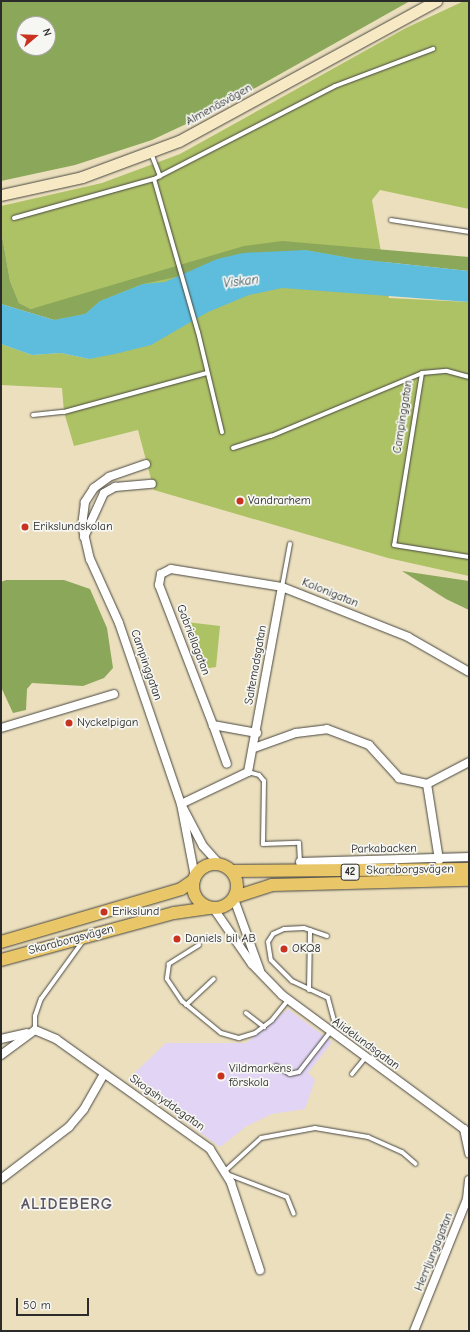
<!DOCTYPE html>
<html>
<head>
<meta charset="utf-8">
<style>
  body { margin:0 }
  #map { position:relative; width:470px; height:1332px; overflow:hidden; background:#ebdfbd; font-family:"Comic Neue",sans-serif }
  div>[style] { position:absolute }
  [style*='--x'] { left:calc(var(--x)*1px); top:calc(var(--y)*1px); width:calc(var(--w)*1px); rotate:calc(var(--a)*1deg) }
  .built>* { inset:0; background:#e1d4f4 }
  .green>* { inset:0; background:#adc165 }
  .forest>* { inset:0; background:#8aa75a }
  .water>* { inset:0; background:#5ebddc }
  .roads { filter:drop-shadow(0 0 1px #484641) drop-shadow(0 0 1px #484641) }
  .lane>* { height:4px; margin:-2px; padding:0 2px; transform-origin:2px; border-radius:2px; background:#fff }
  .street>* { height:8px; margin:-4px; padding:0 4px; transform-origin:4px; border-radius:4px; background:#fff }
  .secondary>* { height:11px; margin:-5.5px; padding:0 5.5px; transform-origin:5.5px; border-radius:5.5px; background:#f6e9c3 }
  .primary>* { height:12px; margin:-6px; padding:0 6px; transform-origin:6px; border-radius:6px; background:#e9c769 }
  .primary>.ring { margin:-6px; padding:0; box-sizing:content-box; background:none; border:12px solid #e9c769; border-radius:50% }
  .dots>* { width:11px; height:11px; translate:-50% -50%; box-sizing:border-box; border:2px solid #f6f6f2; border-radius:50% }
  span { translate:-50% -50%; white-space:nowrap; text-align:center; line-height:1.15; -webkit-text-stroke:3.5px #f6f6f2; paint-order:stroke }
  .shield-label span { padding:1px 3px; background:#f6f6f2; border:1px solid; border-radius:3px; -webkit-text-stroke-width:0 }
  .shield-label { font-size:11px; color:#2b2b2b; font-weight:700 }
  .street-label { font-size:12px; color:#2b2b2b }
  .poi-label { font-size:12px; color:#2b2b2b }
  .left { translate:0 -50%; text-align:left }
  .water-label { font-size:13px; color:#3a5760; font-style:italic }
  .district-label { font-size:16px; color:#5c5664; font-weight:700; letter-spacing:1px }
  .frame { position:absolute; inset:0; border:2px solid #2b2b2b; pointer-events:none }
  .north { position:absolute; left:16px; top:16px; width:40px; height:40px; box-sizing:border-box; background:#f6f6f2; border:1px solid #a5a5a2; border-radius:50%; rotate:71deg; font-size:11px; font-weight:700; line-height:16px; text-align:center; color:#2b2b2b }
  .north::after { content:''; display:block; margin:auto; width:14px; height:18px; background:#c8321e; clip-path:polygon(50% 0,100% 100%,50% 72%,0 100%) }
  .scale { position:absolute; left:16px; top:1298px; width:73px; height:18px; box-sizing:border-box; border:2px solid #2b2b2b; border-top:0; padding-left:5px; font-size:12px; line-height:14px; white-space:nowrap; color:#2b2b2b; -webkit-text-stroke:3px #f6f6f2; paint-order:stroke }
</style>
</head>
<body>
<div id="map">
  <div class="built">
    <i style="clip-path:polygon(288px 1009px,332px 1042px,308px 1073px,315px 1080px,305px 1109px,272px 1114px,247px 1126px,220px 1147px,127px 1080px,166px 1043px,246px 1043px)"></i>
  </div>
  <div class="green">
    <i style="clip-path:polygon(464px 1px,469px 1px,469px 209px,380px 190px,372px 200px,389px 298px,469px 302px,469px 576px,388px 558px,154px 490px,138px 430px,74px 446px,64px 412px,62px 388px,1px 385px,1px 344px,32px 355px,61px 353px,89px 359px,44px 306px,31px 309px,19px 303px,10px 281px,1px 230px,1px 206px,102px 183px,180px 154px,406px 28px)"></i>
    <i style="clip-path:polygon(186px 622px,220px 626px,216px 667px,203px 669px)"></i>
  </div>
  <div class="forest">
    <i style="clip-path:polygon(evenodd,1px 1px,410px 1px,216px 110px,152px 140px,75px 165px,1px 181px,1px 1px,24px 24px,48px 24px,48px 48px,24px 48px,24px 24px)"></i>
    <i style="clip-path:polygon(1px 230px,10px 281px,19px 303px,31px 309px,244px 246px,282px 241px,469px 257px,469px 271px,356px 259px,305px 250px,143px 284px,100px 301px,85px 314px,54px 320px,1px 304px)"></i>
    <i style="clip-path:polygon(402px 571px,469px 581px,469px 610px,446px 599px)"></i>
    <i style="clip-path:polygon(6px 580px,64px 580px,90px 589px,107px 628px,113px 668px,104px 678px,83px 686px,32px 683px,27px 689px,26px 710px,13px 713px,1px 687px,1px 582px)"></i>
  </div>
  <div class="water">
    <i style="clip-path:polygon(305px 250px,356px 259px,469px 271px,469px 302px,282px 288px,249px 295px,208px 312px,151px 345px,115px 354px,89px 359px,61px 353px,32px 355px,1px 344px,1px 304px,54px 320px,85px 314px,100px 301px,143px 284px,165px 282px,217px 259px,243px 253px)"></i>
  </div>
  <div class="roads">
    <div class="lane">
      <i style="--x:151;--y:153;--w:25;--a:69"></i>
      <i style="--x:154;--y:179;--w:159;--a:74"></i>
      <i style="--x:198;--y:332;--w:103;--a:76.5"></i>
      <i style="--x:14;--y:218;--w:145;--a:-15.6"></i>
      <i style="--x:154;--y:179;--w:203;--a:-27.2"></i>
      <i style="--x:335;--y:86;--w:105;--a:-20.7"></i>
      <i style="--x:391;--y:220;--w:79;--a:8.7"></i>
      <i style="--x:422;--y:373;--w:25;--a:-5"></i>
      <i style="--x:447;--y:371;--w:23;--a:15"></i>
      <i style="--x:33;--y:415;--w:31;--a:-6"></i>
      <i style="--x:64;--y:412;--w:148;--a:-15.3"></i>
      <i style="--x:233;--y:448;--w:40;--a:-18"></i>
      <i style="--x:271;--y:436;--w:164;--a:-22.6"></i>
      <i style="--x:422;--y:373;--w:174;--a:99.2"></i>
      <i style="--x:394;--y:545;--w:76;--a:9.1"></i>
      <i style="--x:282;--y:587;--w:44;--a:-79.5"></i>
      <i style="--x:248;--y:772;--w:11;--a:15"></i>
      <i style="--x:259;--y:775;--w:8;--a:50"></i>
      <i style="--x:264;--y:781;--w:63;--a:90.9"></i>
      <i style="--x:263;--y:844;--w:36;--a:-2"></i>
      <i style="--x:299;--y:843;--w:19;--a:87"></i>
      <i style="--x:327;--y:936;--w:24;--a:-161"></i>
      <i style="--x:304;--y:928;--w:20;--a:177"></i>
      <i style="--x:284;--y:929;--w:12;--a:156"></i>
      <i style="--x:273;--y:934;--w:9;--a:122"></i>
      <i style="--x:268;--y:942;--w:18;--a:81"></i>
      <i style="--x:271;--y:960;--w:30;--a:45"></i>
      <i style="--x:292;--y:981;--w:40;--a:25"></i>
      <i style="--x:328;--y:998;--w:28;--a:75"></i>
      <i style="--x:199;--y:945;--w:36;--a:148"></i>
      <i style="--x:169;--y:964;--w:15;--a:98"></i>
      <i style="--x:167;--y:979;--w:27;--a:56"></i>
      <i style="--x:182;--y:1001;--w:50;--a:39.4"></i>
      <i style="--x:221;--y:1033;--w:19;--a:16"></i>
      <i style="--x:239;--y:1038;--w:17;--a:-17"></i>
      <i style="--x:255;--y:1033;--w:21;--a:-37"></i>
      <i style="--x:272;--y:1020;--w:26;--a:-51"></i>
      <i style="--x:309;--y:990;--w:60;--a:-89"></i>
      <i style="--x:186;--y:1005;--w:38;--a:-43"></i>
      <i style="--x:246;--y:1013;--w:23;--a:38"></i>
      <i style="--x:35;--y:1030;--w:14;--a:-90"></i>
      <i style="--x:35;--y:1016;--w:18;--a:-71"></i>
      <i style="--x:41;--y:999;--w:72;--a:-54.1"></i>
      <i style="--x:276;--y:1066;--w:16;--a:30"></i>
      <i style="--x:290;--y:1074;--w:9;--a:-13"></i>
      <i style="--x:299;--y:1072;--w:51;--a:-52.2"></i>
      <i style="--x:352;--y:1074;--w:21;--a:-51"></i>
      <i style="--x:225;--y:1171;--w:49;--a:-42.5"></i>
      <i style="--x:261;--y:1138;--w:55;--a:-10.5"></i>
      <i style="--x:315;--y:1128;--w:54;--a:9.6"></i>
      <i style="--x:368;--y:1137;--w:37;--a:24"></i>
      <i style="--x:402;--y:1152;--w:18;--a:41"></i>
      <i style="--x:227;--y:1174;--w:64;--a:21"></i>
      <i style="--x:287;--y:1197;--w:18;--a:68"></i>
    </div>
    <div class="street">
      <i style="--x:146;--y:464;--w:39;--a:161"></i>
      <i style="--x:109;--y:477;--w:19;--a:144"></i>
      <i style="--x:94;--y:488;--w:17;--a:123"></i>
      <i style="--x:85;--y:502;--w:23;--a:97"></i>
      <i style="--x:82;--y:525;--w:35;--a:77"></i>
      <i style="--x:90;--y:559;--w:70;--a:65.6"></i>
      <i style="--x:119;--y:623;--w:191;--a:71.1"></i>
      <i style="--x:181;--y:804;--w:74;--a:79.1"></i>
      <i style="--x:84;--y:537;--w:48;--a:-65.6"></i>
      <i style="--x:104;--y:493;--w:13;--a:-29"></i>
      <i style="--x:115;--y:487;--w:37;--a:-5"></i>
      <i style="--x:213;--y:725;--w:41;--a:70.3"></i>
      <i style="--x:1;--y:728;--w:118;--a:-16.7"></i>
      <i style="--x:257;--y:733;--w:45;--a:-169.7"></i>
      <i style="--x:213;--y:725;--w:150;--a:-111.1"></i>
      <i style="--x:159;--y:585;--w:11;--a:-80"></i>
      <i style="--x:161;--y:574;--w:11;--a:-27"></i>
      <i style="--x:171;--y:569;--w:112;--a:9.2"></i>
      <i style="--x:282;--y:587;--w:136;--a:21.6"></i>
      <i style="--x:408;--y:637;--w:70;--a:29.8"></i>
      <i style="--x:254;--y:748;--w:45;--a:-19.7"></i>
      <i style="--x:296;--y:733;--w:31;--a:-7"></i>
      <i style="--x:327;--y:729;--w:45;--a:20.9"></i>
      <i style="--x:369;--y:745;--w:45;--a:47.7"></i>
      <i style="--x:399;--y:778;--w:29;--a:12"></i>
      <i style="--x:427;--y:784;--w:47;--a:-27.6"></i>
      <i style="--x:427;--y:784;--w:77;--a:81"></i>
      <i style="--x:181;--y:804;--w:74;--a:-25.5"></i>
      <i style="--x:248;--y:772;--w:188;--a:-79.6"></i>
      <i style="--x:181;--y:804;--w:47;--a:62.4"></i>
      <i style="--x:203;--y:846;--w:24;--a:48"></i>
      <i style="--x:300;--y:862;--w:169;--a:-1.7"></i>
      <i style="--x:234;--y:899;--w:77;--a:70.1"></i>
      <i style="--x:214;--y:909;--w:67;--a:55.4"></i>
      <i style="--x:252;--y:964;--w:43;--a:45.9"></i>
      <i style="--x:282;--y:995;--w:226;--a:36.4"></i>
      <i style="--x:464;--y:1129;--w:25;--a:78"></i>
      <i style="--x:1;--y:1039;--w:26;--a:-13"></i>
      <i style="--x:1;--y:1055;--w:42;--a:-36.3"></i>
      <i style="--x:35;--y:1030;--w:23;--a:23"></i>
      <i style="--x:56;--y:1039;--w:189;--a:35.5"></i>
      <i style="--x:210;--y:1149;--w:40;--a:58"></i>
      <i style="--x:231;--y:1183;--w:92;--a:71.6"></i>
      <i style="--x:1;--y:1179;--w:86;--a:-37.4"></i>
      <i style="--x:69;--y:1127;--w:23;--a:-50"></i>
      <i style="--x:84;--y:1109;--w:40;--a:-60.3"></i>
      <i style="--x:414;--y:1331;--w:142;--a:-68.1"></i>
      <i style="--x:467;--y:1199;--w:19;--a:-84"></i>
    </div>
    <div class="secondary">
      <i style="--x:1;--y:195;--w:83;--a:-12.5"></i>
      <i style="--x:82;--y:177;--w:103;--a:-20.4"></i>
      <i style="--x:179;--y:141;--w:293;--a:-28.6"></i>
    </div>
    <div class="primary">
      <i class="ring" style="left:193px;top:864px;width:32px;height:32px"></i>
      <i style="--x:232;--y:871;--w:237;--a:-0.5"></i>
      <i style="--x:235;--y:897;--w:39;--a:-18"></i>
      <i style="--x:272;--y:885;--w:197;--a:-1.5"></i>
      <i style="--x:1;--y:942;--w:188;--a:-16.4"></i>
      <i style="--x:181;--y:889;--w:16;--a:-35"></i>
      <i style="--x:1;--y:960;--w:179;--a:-15.2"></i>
      <i style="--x:174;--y:913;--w:37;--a:-8"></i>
    </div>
  </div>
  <div class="dots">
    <i style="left:240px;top:501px;background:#c8321e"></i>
    <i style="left:25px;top:527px;background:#c8321e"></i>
    <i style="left:69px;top:723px;background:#c8321e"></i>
    <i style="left:104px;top:912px;background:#c8321e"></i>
    <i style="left:177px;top:939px;background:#c8321e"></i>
    <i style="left:284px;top:949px;background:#c8321e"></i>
    <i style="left:221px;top:1076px;background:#c8321e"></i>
  </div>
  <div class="shield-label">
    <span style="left:350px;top:872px">42</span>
  </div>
  <div class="street-label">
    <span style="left:219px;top:105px;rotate:-29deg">Almenäsvägen</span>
    <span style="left:403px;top:417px;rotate:-81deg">Campinggatan</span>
    <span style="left:330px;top:593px;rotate:22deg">Kolonigatan</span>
    <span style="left:193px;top:640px;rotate:69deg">Gabriellagatan</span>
    <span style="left:146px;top:665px;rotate:71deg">Campinggatan</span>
    <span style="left:256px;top:665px;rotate:-80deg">Saltemadsgatan</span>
    <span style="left:384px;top:849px;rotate:-1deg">Parkabacken</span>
    <span style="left:410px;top:870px;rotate:-1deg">Skaraborgsvägen</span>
    <span style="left:71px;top:940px;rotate:-15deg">Skaraborgsvägen</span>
    <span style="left:366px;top:1044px;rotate:36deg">Alidelundsgatan</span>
    <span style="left:167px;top:1103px;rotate:35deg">Skogshyddegatan</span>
    <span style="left:434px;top:1252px;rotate:-68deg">Herrljungagatan</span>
  </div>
  <div class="poi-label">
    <span class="left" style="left:248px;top:501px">Vandrarhem</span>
    <span class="left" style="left:33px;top:527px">Erikslundskolan</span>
    <span class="left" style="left:77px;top:723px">Nyckelpigan</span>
    <span class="left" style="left:112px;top:912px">Erikslund</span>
    <span class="left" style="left:185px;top:939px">Daniels bil AB</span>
    <span class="left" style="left:292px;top:949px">OKQ8</span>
    <span class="left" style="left:229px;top:1076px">Vildmarkens<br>förskola</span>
  </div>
  <div class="water-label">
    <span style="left:241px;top:282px;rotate:-7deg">Viskan</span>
  </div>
  <div class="district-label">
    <span style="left:67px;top:1204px">ALIDEBERG</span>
  </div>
  <div class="frame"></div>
  <div class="north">N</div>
  <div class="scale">50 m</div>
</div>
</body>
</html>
